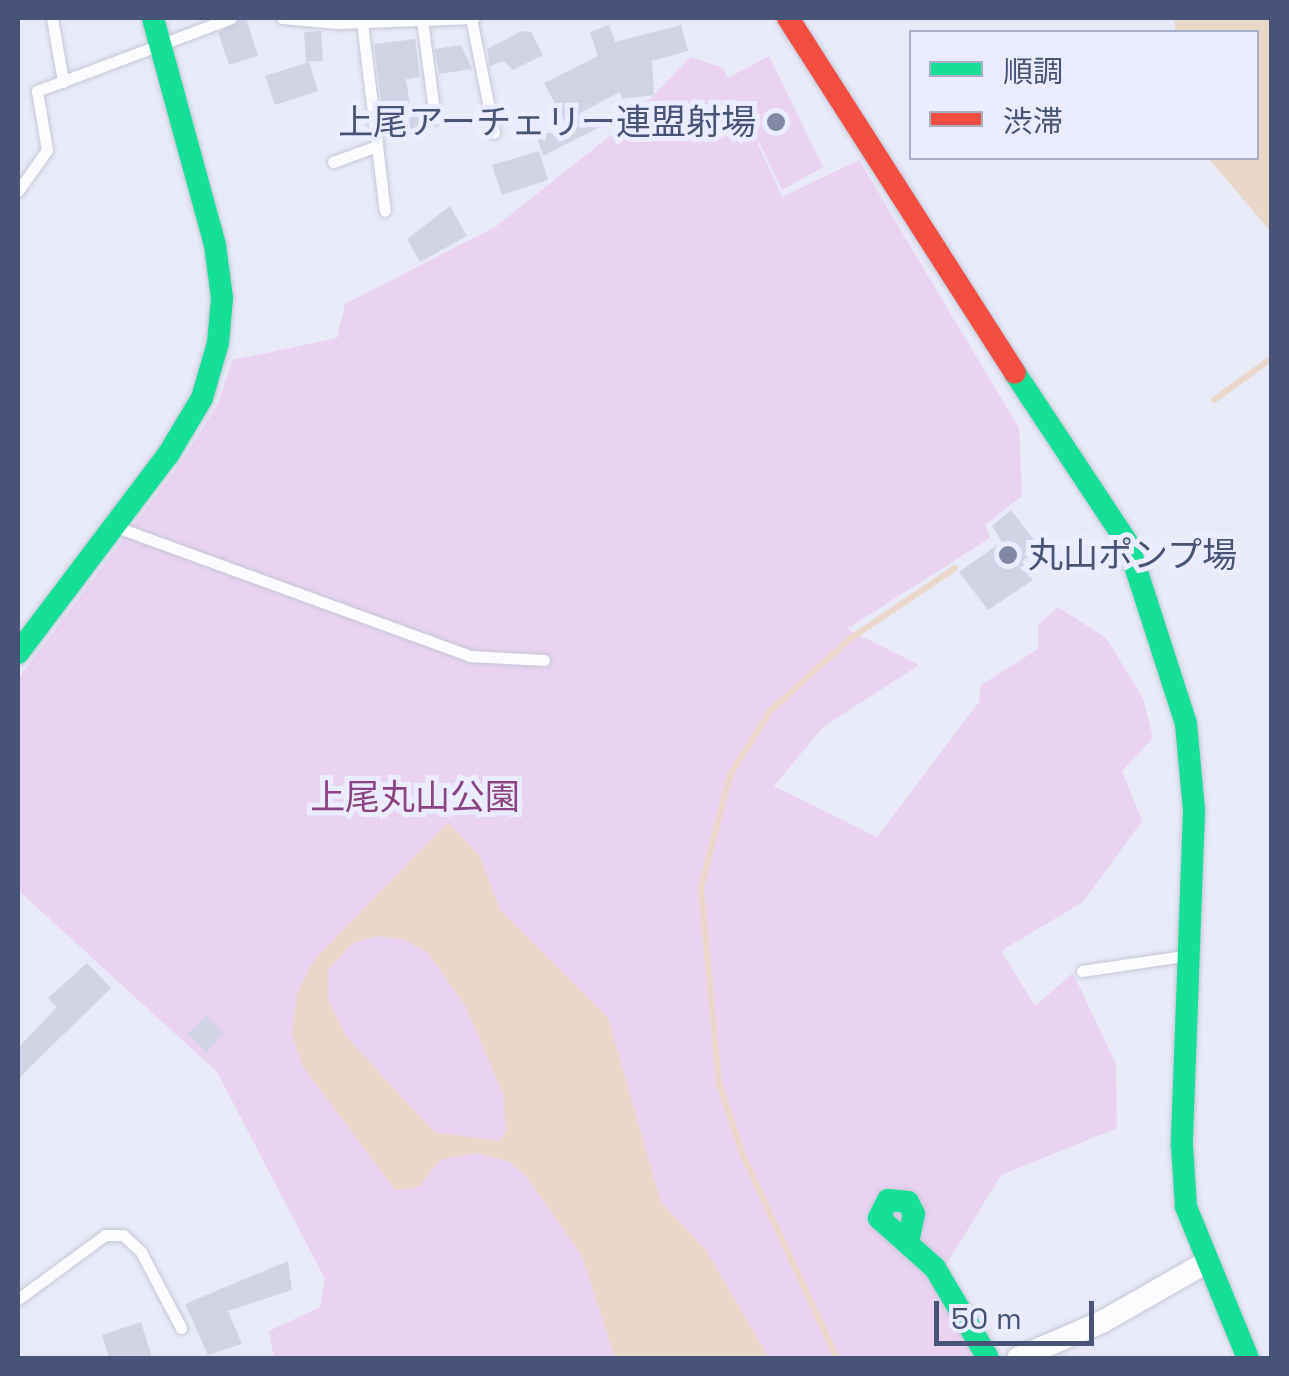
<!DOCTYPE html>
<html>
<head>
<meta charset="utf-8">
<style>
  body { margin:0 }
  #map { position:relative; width:1289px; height:1376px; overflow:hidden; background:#e9eaf8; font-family:"Space Grotesk","Noto Sans JP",sans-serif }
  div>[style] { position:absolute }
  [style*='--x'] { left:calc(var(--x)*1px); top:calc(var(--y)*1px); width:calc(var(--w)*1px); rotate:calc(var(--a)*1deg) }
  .green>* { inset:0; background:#ead3f1 }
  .water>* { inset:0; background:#e9d8ca }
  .stream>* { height:6px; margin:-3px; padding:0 3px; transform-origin:3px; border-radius:3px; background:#e9d8ca }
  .building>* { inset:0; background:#d0d4e5 }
  .roads { filter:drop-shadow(0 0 2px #c4c7d7) drop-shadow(0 0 2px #c4c7d7) }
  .lane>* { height:11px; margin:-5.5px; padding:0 5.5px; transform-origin:5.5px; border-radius:5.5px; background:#fcfcfe }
  .street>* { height:22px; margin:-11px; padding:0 11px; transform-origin:11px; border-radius:11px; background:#fcfcfe }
  .fast>* { height:22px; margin:-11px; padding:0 11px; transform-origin:11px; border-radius:11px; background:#16e098 }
  .jam>* { height:22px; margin:-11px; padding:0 11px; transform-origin:11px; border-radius:11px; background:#f24e42 }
  .dots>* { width:28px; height:28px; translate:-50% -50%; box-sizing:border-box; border:5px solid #ebecff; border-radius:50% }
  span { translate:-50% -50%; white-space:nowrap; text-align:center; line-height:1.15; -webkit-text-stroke:10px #ebecff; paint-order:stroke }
  .poi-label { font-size:35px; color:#475478 }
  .right { translate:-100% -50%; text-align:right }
  .left { translate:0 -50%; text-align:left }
  .park-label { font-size:35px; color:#8b4385 }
  .frame { position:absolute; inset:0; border:20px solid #475478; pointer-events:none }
  .legend { position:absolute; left:909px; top:30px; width:350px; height:130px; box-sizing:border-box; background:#ebecff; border:2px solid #a9afc9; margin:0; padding:12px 18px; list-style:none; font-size:30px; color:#475478 }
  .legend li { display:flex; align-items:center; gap:20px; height:50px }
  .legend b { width:50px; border:2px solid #a9afc9 }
  .scale { position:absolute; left:934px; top:1301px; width:160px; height:45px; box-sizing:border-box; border:5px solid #475478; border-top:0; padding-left:12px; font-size:30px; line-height:35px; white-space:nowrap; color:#475478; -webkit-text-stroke:8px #ebecff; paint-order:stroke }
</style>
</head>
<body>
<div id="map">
  <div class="green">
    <i style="clip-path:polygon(769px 56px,823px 167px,782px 190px,732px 86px,782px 197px,859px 160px,1019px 428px,1022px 496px,985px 525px,990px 538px,847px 629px,919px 665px,823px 727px,774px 786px,877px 837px,979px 702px,981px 685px,1038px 649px,1038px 625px,1058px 607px,1106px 638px,1143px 698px,1153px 738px,1122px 771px,1142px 821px,1083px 902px,1001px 951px,1035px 1006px,1073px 973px,1116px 1064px,1117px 1128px,1001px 1175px,935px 1283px,977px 1358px,274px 1358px,269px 1331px,320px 1307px,325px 1279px,217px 1072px,18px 890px,18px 679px,181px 462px,218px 404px,232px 360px,337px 338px,345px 304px,495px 227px,625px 124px,691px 57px,723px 68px,728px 78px)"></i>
  </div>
  <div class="water">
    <i style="clip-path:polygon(1175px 18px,1271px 18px,1271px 232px,1208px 158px,1256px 158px,1256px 32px,1175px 32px)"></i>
    <i style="clip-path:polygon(evenodd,448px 822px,480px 856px,500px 910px,608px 1018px,661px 1202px,706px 1250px,769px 1358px,615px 1358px,582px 1256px,526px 1176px,508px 1161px,476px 1153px,440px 1160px,419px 1187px,395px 1190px,302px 1065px,292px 1034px,297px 993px,314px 960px,448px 822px,376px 936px,403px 939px,427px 952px,466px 1007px,503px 1094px,506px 1132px,499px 1141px,434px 1132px,346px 1036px,328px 1000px,328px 970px,353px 943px,376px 936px)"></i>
  </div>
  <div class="stream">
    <i style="--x:1214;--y:400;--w:72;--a:-35.9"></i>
    <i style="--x:837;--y:1358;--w:226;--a:-114.9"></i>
    <i style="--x:742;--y:1153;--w:74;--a:-108.2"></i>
    <i style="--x:719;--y:1083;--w:196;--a:-95.3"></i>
    <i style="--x:701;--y:888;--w:117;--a:-75.6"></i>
    <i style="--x:730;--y:775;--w:75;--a:-58"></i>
    <i style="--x:770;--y:711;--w:109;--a:-42"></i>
    <i style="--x:851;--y:638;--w:125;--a:-33.9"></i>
  </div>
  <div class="building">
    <i style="clip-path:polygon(240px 18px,246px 18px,258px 56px,229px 65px,218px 33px)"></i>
    <i style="clip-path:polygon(609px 25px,615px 42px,681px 25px,688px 51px,652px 61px,654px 95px,622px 99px,620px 92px,580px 113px,585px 123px,597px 120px,600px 127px,543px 156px,537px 136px,568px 128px,544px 83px,598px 56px,590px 32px)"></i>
    <i style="clip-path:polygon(321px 31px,323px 61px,306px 62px,304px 32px)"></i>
    <i style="clip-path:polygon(522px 31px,531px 32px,543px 55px,513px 70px,504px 61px,490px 66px,487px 49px)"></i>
    <i style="clip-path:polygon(415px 39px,420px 77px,406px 79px,411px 112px,422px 110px,425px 134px,386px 140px,374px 44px)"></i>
    <i style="clip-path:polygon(461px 45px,472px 69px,439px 74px,435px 49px)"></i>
    <i style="clip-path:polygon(309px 62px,318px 91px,275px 105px,265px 76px)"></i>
    <i style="clip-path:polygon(539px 151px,548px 180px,502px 195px,492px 165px)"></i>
    <i style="clip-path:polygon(450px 206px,467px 236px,420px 262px,407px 239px)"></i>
    <i style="clip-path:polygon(1011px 510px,1041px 549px,1022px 561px,1033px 580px,988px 610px,959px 572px,1002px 542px,992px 526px)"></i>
    <i style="clip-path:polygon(87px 963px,111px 988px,18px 1079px,18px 1048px,57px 1007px,48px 998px)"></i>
    <i style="clip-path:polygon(206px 1015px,224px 1033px,206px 1052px,187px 1034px)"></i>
    <i style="clip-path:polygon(288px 1261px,292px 1290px,228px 1311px,242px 1344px,208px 1355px,185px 1304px)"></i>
    <i style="clip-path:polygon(141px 1322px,152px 1358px,109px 1358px,102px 1335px)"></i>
  </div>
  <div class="roads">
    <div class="lane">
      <i style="--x:52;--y:18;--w:65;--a:80.2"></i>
      <i style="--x:282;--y:18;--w:56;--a:5.1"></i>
      <i style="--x:338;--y:23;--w:136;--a:-2.1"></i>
      <i style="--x:471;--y:18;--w:117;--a:78.7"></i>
      <i style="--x:422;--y:20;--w:99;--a:82.4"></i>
      <i style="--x:362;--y:22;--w:190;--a:83.1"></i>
      <i style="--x:333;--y:162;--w:47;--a:-20"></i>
      <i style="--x:18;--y:191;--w:50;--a:-54.7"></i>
      <i style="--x:47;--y:150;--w:60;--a:-99.6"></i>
      <i style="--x:37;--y:91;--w:207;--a:-20.6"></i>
      <i style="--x:119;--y:528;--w:374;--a:20"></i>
      <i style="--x:470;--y:656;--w:74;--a:3.1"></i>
      <i style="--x:1082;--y:971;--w:103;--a:-8.4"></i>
      <i style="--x:18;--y:1299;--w:108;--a:-36.3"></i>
      <i style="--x:105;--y:1235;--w:18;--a:0"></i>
      <i style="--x:123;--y:1235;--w:25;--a:43"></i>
      <i style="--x:141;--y:1252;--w:86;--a:62.2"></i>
    </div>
    <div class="street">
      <i style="--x:1018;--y:1358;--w:91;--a:-23.2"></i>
      <i style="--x:1102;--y:1322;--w:121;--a:-29.7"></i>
    </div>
    <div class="fast">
      <i style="--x:1015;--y:373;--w:205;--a:56.5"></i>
      <i style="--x:1128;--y:544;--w:189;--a:72.1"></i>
      <i style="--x:1186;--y:724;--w:87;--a:84.7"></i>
      <i style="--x:1194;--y:811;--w:335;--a:92.1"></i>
      <i style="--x:1182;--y:1146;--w:61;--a:86.2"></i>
      <i style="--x:1186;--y:1207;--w:163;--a:67.7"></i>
      <i style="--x:18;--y:653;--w:248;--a:-52.9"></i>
      <i style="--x:168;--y:455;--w:66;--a:-59.2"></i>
      <i style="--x:202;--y:398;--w:57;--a:-73.8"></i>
      <i style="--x:218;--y:343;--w:45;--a:-84.9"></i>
      <i style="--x:222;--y:298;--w:53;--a:-97.5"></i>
      <i style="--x:215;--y:245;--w:235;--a:-105.3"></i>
      <i style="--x:908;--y:1242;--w:29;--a:-78"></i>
      <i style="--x:914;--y:1214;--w:13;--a:-117"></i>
      <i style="--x:908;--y:1202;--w:20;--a:-174"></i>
      <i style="--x:888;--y:1200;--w:20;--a:117"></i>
      <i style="--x:879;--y:1218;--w:75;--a:41.8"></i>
      <i style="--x:935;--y:1268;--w:104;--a:59.5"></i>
    </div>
    <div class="jam">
      <i style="--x:788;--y:18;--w:421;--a:57.4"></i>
    </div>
  </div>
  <div class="dots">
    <i style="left:776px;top:122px;background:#8088a5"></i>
    <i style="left:1008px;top:555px;background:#8088a5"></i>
  </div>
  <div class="poi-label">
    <span class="right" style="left:756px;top:122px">上尾アーチェリー連盟射場</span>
    <span class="left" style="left:1028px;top:555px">丸山ポンプ場</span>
  </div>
  <div class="park-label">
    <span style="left:415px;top:797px">上尾丸山公園</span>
  </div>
  <div class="frame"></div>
  <ul class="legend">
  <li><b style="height:12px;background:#16e098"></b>順調</li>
  <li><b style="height:12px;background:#f24e42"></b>渋滞</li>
  </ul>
  <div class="scale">50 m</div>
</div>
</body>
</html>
